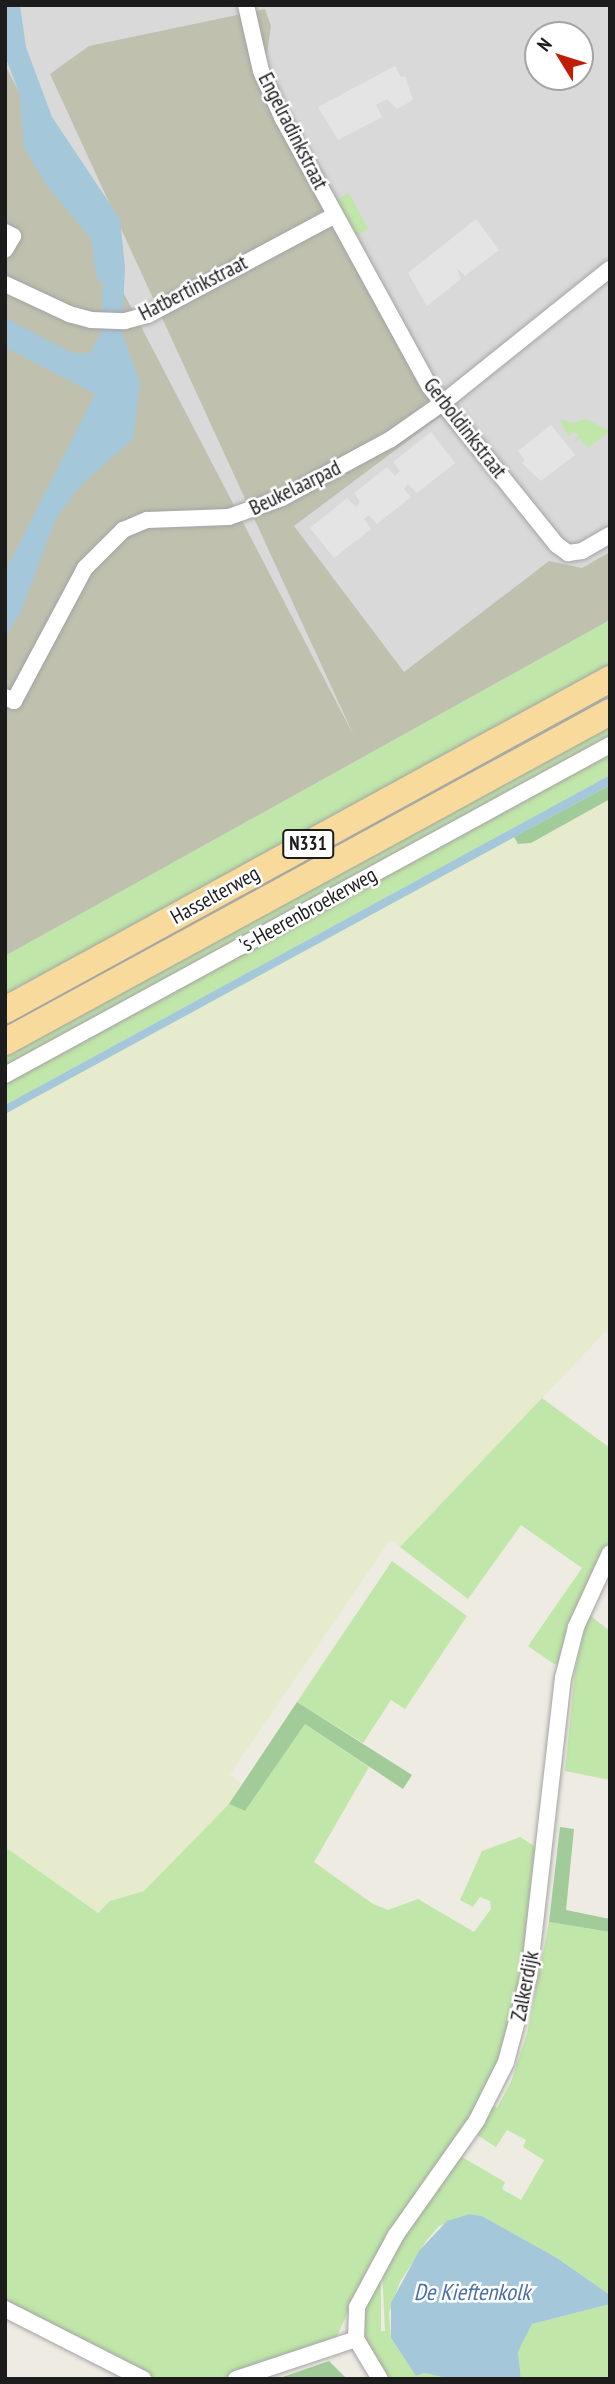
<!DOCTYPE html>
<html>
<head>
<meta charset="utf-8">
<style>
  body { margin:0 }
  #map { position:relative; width:615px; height:2384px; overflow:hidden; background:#edebe2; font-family:"PT Sans Narrow",sans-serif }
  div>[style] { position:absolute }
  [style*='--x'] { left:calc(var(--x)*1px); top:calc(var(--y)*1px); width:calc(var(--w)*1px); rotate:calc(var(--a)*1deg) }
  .residential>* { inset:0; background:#dad9d9 }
  .construction>* { inset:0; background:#bfc1ae }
  .farmland>* { inset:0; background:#e6ebcd }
  .grass>* { inset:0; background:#c0e6a9 }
  .forest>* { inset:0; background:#a1cb98 }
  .parking>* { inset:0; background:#e4e4e4 }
  .water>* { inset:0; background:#a4c7d9 }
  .roads { filter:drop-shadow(0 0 2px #a3a3a3) drop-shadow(0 0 2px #a3a3a3) }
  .street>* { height:16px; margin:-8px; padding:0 8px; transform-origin:8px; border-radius:8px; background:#fff }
  .primary>* { height:26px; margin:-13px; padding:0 13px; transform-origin:13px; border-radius:13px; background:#f8db9c }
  span { translate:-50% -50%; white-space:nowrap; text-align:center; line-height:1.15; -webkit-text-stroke:5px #fff; paint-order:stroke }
  .shield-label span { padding:2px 5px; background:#fff; border:2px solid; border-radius:5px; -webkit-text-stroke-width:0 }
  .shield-label { font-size:19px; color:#1c1c1c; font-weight:700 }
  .street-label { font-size:21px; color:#1c1c1c }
  .water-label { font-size:23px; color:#4d6fa7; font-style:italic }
  .frame { position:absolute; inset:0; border:7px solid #1c1c1c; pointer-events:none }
  .north { position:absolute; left:524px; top:21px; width:70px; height:70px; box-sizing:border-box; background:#fff; border:2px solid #a4a4a4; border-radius:50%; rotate:308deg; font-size:19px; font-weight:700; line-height:28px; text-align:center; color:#1c1c1c }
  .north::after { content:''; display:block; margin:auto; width:24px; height:32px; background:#c01e08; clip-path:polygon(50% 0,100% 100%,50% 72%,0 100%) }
</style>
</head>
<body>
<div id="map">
  <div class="residential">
    <i style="clip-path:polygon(evenodd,5px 5px,610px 5px,610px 654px,5px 982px,5px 5px,538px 35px,580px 35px,580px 77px,538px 77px,538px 35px)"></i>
  </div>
  <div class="construction">
    <i style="clip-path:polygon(265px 9px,271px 26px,265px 67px,432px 381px,453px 407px,294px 526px,404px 672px,549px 561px,582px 568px,610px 552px,610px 620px,5px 956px,5px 65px,354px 736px,50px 74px,89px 46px)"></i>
  </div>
  <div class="farmland">
    <i style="clip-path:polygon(610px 799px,610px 1335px,605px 1332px,400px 1547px,390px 1540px,230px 1774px,241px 1784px,229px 1807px,144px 1891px,110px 1901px,97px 1913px,5px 1847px,5px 1114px,514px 837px,518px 844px,531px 843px)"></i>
  </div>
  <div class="grass">
    <i style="clip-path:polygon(349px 193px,368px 229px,356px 236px,336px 200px)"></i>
    <i style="clip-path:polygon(559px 419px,572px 423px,586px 419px,610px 431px,588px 448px,580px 438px,574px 443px,579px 434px,573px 432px,569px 437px)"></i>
    <i style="clip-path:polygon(610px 620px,610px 669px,5px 1000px,5px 956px)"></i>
    <i style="clip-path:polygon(610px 689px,610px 702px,5px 1032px,5px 1019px)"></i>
    <i style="clip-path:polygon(610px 721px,610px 738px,5px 1068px,5px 1052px)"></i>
    <i style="clip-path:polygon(610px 752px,610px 775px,5px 1105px,5px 1082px)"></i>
    <i style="clip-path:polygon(542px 1398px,610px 1448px,610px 1542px,591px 1574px,559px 1664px,554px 1664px,528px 1646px,582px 1568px,521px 1525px,468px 1599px,400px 1547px)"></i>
    <i style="clip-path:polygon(392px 1561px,467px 1616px,405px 1709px,391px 1700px,363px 1743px,297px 1702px)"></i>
    <i style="clip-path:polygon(588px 1614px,610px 1631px,610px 1780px,565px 1771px,575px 1671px)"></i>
    <i style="clip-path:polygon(305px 1724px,369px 1767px,314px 1862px,373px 1904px,388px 1910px,418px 1899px,474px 1932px,491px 1909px,490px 1901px,480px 1897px,473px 1907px,460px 1900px,482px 1851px,520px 1837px,539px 1849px,526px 1952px,505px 2052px,485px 2098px,371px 2262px,336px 2338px,226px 2379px,154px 2379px,5px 2300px,5px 1847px,98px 1913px,110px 1901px,144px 1891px,229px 1804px,245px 1811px)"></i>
    <i style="clip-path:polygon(549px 1922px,610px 1932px,610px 2295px,557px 2258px,482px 2216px,470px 2214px,439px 2226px,427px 2240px,400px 2282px,389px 2313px,391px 2338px,416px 2376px,425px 2373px,450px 2379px,386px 2379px,362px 2338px,362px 2315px,381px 2278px,381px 2331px,385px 2331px,382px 2269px,460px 2156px,505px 2182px,502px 2189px,521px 2200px,544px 2160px,523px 2147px,526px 2140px,507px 2130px,496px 2147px,474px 2133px,491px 2105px,497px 2108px,511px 2082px,527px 2033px)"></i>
    <i style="clip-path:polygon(610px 2304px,610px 2379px,521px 2379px,518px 2352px,532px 2324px)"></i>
  </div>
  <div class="forest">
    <i style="clip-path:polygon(610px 785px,610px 799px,531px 843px,518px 844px,514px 837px)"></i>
    <i style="clip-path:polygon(297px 1702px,412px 1775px,403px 1789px,305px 1724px,245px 1811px,229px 1804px)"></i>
    <i style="clip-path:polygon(560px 1827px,574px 1829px,566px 1910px,610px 1919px,610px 1932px,549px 1922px)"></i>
    <i style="clip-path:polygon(329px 2361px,347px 2379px,277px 2379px,300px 2371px)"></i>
  </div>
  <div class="parking">
    <i style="clip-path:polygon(395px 66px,401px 77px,405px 76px,413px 100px,397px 109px,387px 99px,376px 105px,382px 117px,338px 140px,318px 107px)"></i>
    <i style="clip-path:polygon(476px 219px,499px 250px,465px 276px,456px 267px,461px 279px,427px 306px,408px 273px)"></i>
    <i style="clip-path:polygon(551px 425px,575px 455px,541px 481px,522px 463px,525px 460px,518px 451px)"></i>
    <i style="clip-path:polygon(431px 432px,455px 463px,417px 493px,408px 484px,404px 489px,411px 497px,377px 524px,369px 515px,364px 519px,371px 529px,334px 558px,310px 528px,347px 498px,356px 507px,360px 502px,354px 493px,387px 467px,395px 476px,400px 471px,393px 462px)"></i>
  </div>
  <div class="water">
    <i style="clip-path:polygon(5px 5px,20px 5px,26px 47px,52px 117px,120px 219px,125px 267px,122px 332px,140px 383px,133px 439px,81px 485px,56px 518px,21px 611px,5px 638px,5px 572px,95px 394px,5px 347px,5px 318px,72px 353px,90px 353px,101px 332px,103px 285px,97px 278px,91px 239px,45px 183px,24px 147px,19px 93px,5px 56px)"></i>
    <i style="clip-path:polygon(610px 775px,610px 785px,5px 1114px,5px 1105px)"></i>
    <i style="clip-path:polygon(470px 2214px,482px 2216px,557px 2258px,610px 2295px,610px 2304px,532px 2324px,518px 2352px,521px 2379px,450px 2379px,425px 2373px,416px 2376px,391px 2338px,391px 2303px,419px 2251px,447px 2221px)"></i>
  </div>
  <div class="roads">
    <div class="street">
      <i style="--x:246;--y:5;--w:68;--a:77.2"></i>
      <i style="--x:261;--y:71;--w:53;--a:65.4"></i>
      <i style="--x:283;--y:119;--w:304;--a:61.3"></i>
      <i style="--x:429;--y:386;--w:204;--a:51.2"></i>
      <i style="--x:557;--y:545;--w:14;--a:36"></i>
      <i style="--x:568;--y:553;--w:14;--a:-8"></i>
      <i style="--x:582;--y:551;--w:32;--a:-30"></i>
      <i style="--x:5;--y:232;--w:9;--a:27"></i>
      <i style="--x:13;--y:236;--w:16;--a:120"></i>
      <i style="--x:5;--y:284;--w:71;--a:25.1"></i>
      <i style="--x:69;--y:314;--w:23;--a:15"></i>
      <i style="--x:91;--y:320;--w:34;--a:2"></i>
      <i style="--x:125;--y:321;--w:24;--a:-15"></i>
      <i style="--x:148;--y:315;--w:212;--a:-28.1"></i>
      <i style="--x:5;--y:697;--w:10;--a:24"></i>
      <i style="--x:14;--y:701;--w:151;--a:-61.9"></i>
      <i style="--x:85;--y:568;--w:54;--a:-45"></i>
      <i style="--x:123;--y:530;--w:26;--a:-23"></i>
      <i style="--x:147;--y:520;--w:82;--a:-2.1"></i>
      <i style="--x:229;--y:517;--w:56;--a:-19.7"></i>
      <i style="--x:282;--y:498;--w:124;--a:-28.4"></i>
      <i style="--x:391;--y:439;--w:66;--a:-35.1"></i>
      <i style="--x:445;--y:401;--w:211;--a:-38.7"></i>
      <i style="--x:5;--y:1075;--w:689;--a:-28.61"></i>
      <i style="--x:5;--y:2309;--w:155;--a:26.9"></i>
      <i style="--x:236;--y:2379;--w:126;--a:-18.4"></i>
      <i style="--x:380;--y:2379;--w:47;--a:-121"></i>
      <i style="--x:356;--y:2339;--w:32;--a:-88"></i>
      <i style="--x:357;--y:2307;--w:82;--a:-61.6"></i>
      <i style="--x:396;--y:2235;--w:141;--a:-54.8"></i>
      <i style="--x:477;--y:2120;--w:65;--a:-63.4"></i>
      <i style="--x:506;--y:2062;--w:89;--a:-75"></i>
      <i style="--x:529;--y:1976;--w:300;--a:-83.5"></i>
      <i style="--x:563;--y:1678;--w:53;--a:-75.7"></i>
      <i style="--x:576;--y:1627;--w:81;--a:-65.3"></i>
    </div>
    <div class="primary">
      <i style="--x:5;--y:1010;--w:690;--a:-28.68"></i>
      <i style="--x:5;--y:1042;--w:689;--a:-28.61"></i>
    </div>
  </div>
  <div class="shield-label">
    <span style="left:308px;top:844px">N331</span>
  </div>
  <div class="street-label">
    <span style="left:293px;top:131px;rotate:63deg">Engelradinkstraat</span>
    <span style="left:193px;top:288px;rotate:-27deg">Hatbertinkstraat</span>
    <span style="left:465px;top:428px;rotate:52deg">Gerboldinkstraat</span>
    <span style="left:295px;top:488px;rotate:-26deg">Beukelaarpad</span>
    <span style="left:215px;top:895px;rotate:-29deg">Hasselterweg</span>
    <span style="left:308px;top:910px;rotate:-29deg">'s-Heerenbroekerweg</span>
    <span style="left:525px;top:1986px;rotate:-79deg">Zalkerdijk</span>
  </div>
  <div class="water-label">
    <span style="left:472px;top:2292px">De Kieftenkolk</span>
  </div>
  <div class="frame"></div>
  <div class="north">N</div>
</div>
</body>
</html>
